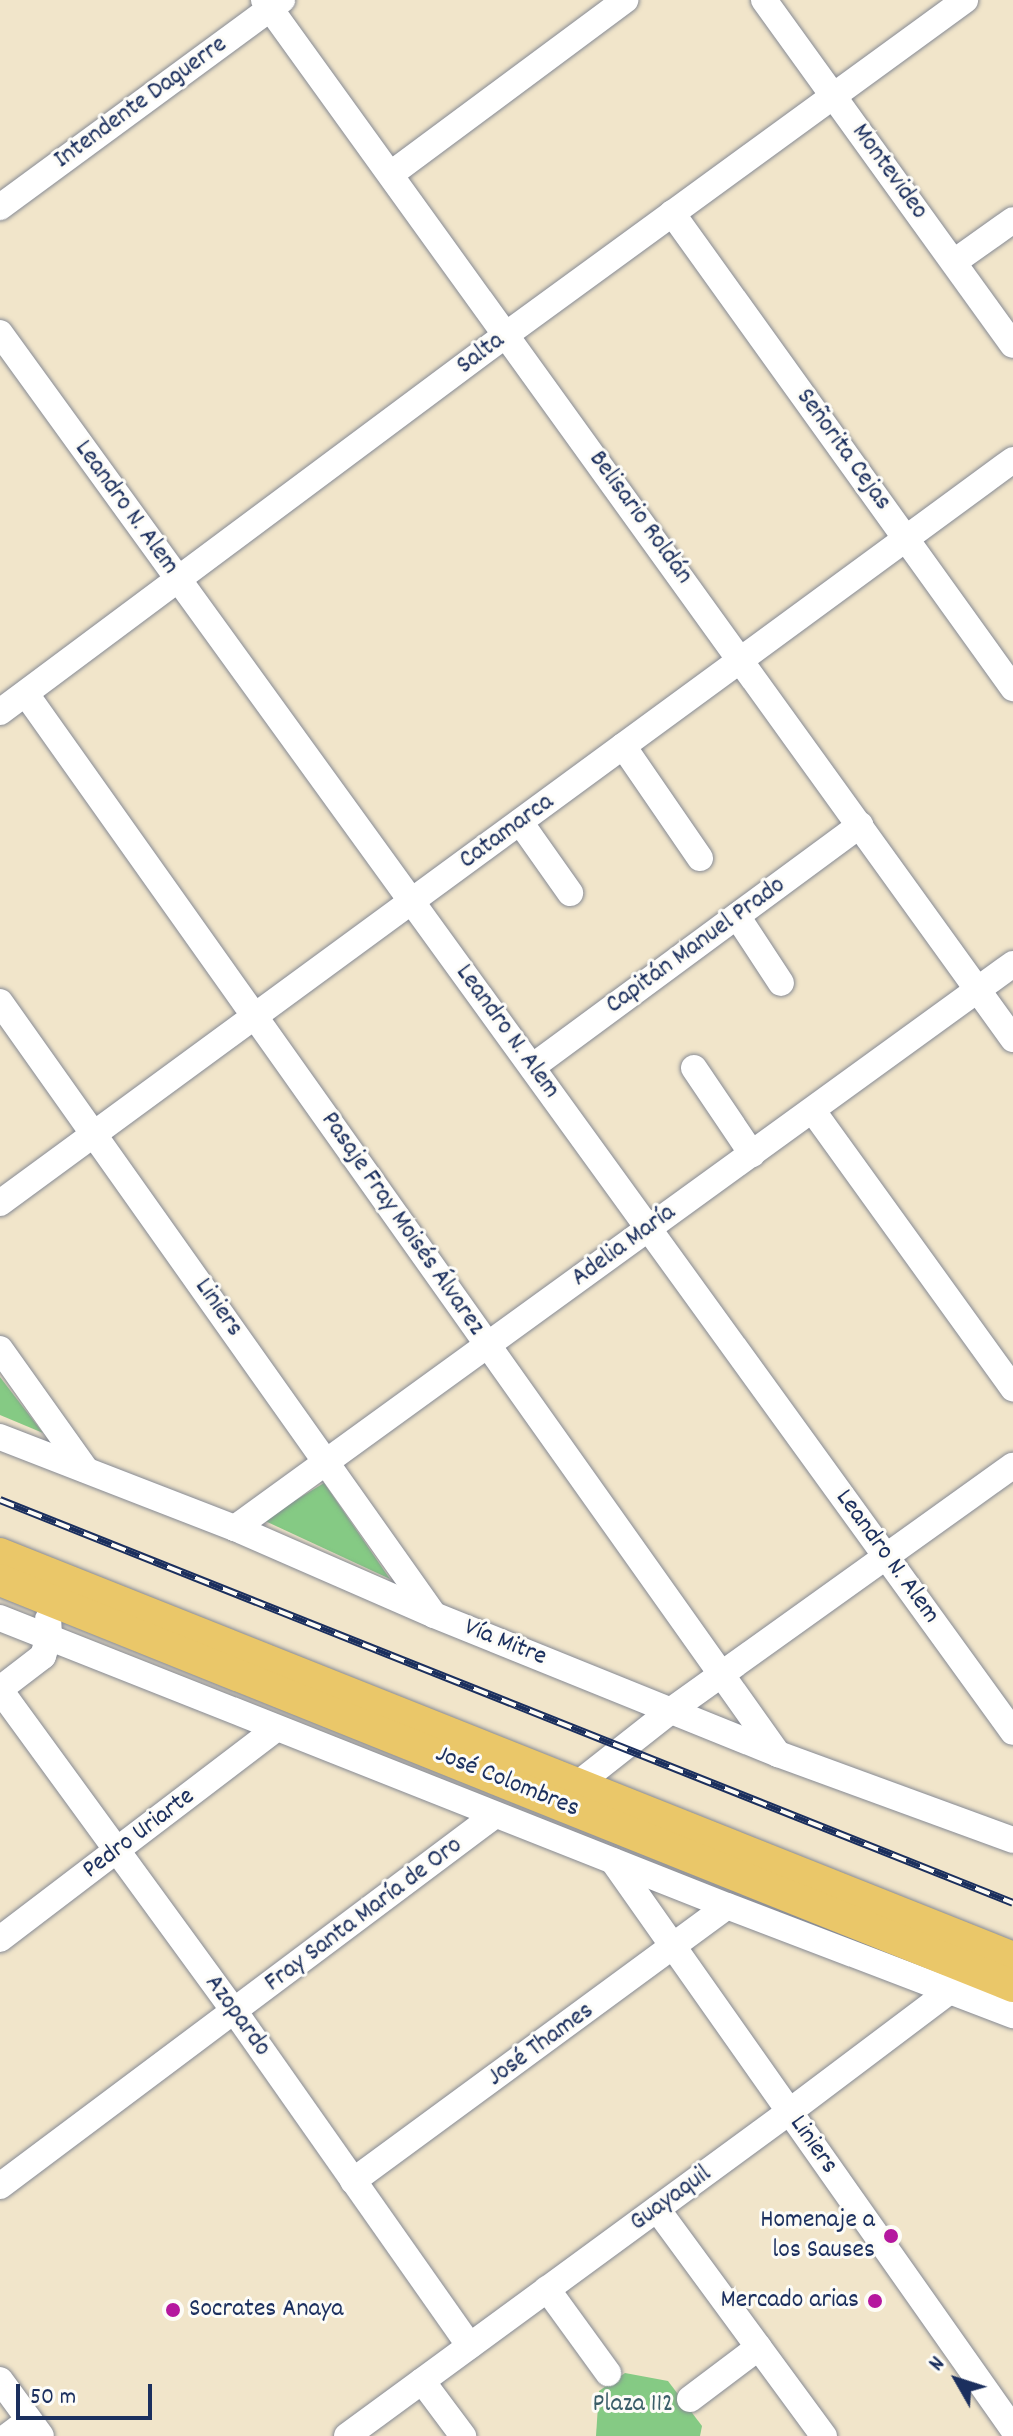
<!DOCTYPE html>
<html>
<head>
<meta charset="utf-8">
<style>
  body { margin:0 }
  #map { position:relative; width:1013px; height:2436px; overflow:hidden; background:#f1e5ca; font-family:Dekko,sans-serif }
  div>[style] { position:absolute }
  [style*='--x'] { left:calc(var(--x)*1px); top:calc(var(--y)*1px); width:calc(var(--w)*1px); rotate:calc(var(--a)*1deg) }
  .green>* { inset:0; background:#85ca84 }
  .roads { filter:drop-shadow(0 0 2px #868a94) drop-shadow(0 0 2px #868a94) }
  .minor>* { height:26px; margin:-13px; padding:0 13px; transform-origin:13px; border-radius:13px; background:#fff }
  .major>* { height:32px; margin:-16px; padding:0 16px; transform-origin:16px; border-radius:16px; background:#eac769 }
  .rail>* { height:8px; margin-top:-4px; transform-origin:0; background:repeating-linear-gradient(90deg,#fdfcf7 0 15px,#1b2f5e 0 30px); box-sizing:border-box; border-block:2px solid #1b2f5e }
  .dots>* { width:22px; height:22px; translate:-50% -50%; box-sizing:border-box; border:4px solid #fdfcf7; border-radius:50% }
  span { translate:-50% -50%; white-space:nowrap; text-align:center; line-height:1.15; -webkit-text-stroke:6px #fdfcf7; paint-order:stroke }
  .street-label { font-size:26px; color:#1b2f5e }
  .poi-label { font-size:26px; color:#1b2f5e }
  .right { translate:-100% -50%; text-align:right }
  .left { translate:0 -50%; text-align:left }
  .park-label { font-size:26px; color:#3b5e69 }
  .north { position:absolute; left:917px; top:2340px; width:80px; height:80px; -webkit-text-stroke:6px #fdfcf7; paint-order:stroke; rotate:309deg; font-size:22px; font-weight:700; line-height:32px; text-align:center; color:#1b2f5e }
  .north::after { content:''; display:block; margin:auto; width:28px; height:36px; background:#1b2f5e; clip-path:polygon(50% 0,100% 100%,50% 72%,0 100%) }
  .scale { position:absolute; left:16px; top:2384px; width:136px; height:36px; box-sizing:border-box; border:4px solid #1b2f5e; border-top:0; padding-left:10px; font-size:24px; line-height:28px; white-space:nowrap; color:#1b2f5e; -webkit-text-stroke:6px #fdfcf7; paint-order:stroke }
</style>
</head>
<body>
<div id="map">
  <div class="green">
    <i style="clip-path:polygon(0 1377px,43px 1433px,0 1415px)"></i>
    <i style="clip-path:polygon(324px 1483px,390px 1579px,263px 1520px)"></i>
    <i style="clip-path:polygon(625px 2373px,668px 2381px,702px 2426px,700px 2436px,596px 2436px,599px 2391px)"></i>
  </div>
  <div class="roads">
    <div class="minor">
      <i style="--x:264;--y:0;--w:1281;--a:54.21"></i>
      <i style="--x:764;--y:0;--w:425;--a:54.2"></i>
      <i style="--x:391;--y:174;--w:292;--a:-36.6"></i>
      <i style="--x:0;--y:207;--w:350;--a:-36.3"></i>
      <i style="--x:672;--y:213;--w:585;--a:54.33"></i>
      <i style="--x:954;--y:262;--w:72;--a:-35.4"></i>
      <i style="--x:0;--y:333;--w:1727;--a:54.09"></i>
      <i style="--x:26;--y:694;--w:1300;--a:54.65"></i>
      <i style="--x:0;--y:712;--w:632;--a:-36.71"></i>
      <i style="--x:507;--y:334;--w:567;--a:-36.1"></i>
      <i style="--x:623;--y:746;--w:136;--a:55.5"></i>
      <i style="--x:520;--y:822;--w:87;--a:54.8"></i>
      <i style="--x:737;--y:916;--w:80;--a:56.7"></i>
      <i style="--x:0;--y:1002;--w:751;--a:54.7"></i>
      <i style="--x:532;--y:1067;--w:408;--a:-36.4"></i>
      <i style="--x:694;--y:1068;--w:104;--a:56"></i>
      <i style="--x:813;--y:1111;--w:342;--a:54.2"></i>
      <i style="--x:0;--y:1203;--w:1256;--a:-36.26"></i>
      <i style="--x:0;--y:1349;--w:148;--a:54.6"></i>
      <i style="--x:0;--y:1437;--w:252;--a:21.2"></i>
      <i style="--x:235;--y:1528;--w:217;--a:23.6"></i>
      <i style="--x:434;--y:1615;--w:371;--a:22"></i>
      <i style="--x:778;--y:1754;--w:250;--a:20.1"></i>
      <i style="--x:235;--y:1528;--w:961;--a:-35.94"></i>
      <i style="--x:0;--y:1618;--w:782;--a:21.61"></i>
      <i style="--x:727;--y:1906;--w:306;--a:20.9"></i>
      <i style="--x:0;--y:1689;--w:54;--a:-37.5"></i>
      <i style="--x:43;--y:1656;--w:21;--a:-73"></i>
      <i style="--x:49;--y:1636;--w:17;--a:-93"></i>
      <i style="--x:0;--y:1690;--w:399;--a:53.9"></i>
      <i style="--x:235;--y:2012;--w:408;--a:54.9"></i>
      <i style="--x:565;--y:1794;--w:137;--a:-38.2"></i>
      <i style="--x:673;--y:1709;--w:418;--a:-35.6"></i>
      <i style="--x:613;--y:1861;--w:695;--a:54.85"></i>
      <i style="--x:0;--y:1939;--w:347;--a:-37.3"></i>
      <i style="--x:353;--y:2181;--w:464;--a:-36.3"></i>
      <i style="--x:0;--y:2186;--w:619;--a:-36.85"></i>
      <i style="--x:657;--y:2209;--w:282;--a:53.7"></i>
      <i style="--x:547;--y:2289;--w:104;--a:54"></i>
      <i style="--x:0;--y:2380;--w:69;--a:53.8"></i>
      <i style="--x:422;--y:2381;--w:69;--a:53.3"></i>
      <i style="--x:690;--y:2399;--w:86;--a:-37"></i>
      <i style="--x:8;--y:2436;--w:26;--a:-37"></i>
      <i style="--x:347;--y:2436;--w:548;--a:-36.24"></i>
      <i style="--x:789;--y:2112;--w:203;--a:-37"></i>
      <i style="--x:951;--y:1990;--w:13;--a:-63"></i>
    </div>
    <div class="major">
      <i style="--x:0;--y:1554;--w:1091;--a:21.74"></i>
      <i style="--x:0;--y:1580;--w:1091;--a:21.84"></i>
    </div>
  </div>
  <div class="rail">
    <i style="--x:0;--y:1500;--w:1090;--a:21.69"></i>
  </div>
  <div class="dots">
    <i style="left:891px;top:2236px;background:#b5179e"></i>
    <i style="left:875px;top:2301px;background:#b5179e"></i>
    <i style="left:173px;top:2310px;background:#b5179e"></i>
  </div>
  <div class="street-label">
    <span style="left:141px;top:103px;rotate:-36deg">Intendente Daguerre</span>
    <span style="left:889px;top:172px;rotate:54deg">Montevideo</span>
    <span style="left:481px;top:354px;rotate:-37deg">Salta</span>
    <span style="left:843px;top:450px;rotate:54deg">Señorita Cejas</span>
    <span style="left:126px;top:508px;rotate:54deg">Leandro N. Alem</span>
    <span style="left:640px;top:518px;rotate:54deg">Belisario Roldán</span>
    <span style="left:507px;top:832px;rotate:-36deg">Catamarca</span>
    <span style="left:696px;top:946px;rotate:-36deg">Capitán Manuel Prado</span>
    <span style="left:507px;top:1032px;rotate:54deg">Leandro N. Alem</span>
    <span style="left:402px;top:1224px;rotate:55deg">Pasaje Fray Moisés Álvarez</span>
    <span style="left:624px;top:1246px;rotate:-36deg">Adelia María</span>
    <span style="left:218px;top:1308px;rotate:55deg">Liniers</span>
    <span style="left:887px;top:1557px;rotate:54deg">Leandro N. Alem</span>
    <span style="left:505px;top:1643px;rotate:22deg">Vía Mitre</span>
    <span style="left:507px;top:1782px;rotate:22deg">José Colombres</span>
    <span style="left:139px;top:1834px;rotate:-37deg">Pedro Uriarte</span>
    <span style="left:364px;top:1915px;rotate:-37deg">Fray Santa María de Oro</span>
    <span style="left:237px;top:2016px;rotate:54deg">Azopardo</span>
    <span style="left:541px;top:2045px;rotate:-36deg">José Thames</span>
    <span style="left:813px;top:2145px;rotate:55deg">Liniers</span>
    <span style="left:671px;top:2199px;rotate:-36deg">Guayaquil</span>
  </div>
  <div class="poi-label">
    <span class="right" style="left:875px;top:2236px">Homenaje a<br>los Sauses</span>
    <span class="right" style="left:859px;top:2301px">Mercado arias</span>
    <span class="left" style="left:189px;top:2310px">Socrates Anaya</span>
  </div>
  <div class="park-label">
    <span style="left:633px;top:2405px">Plaza 112</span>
  </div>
  <div class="north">N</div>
  <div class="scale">50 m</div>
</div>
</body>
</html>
